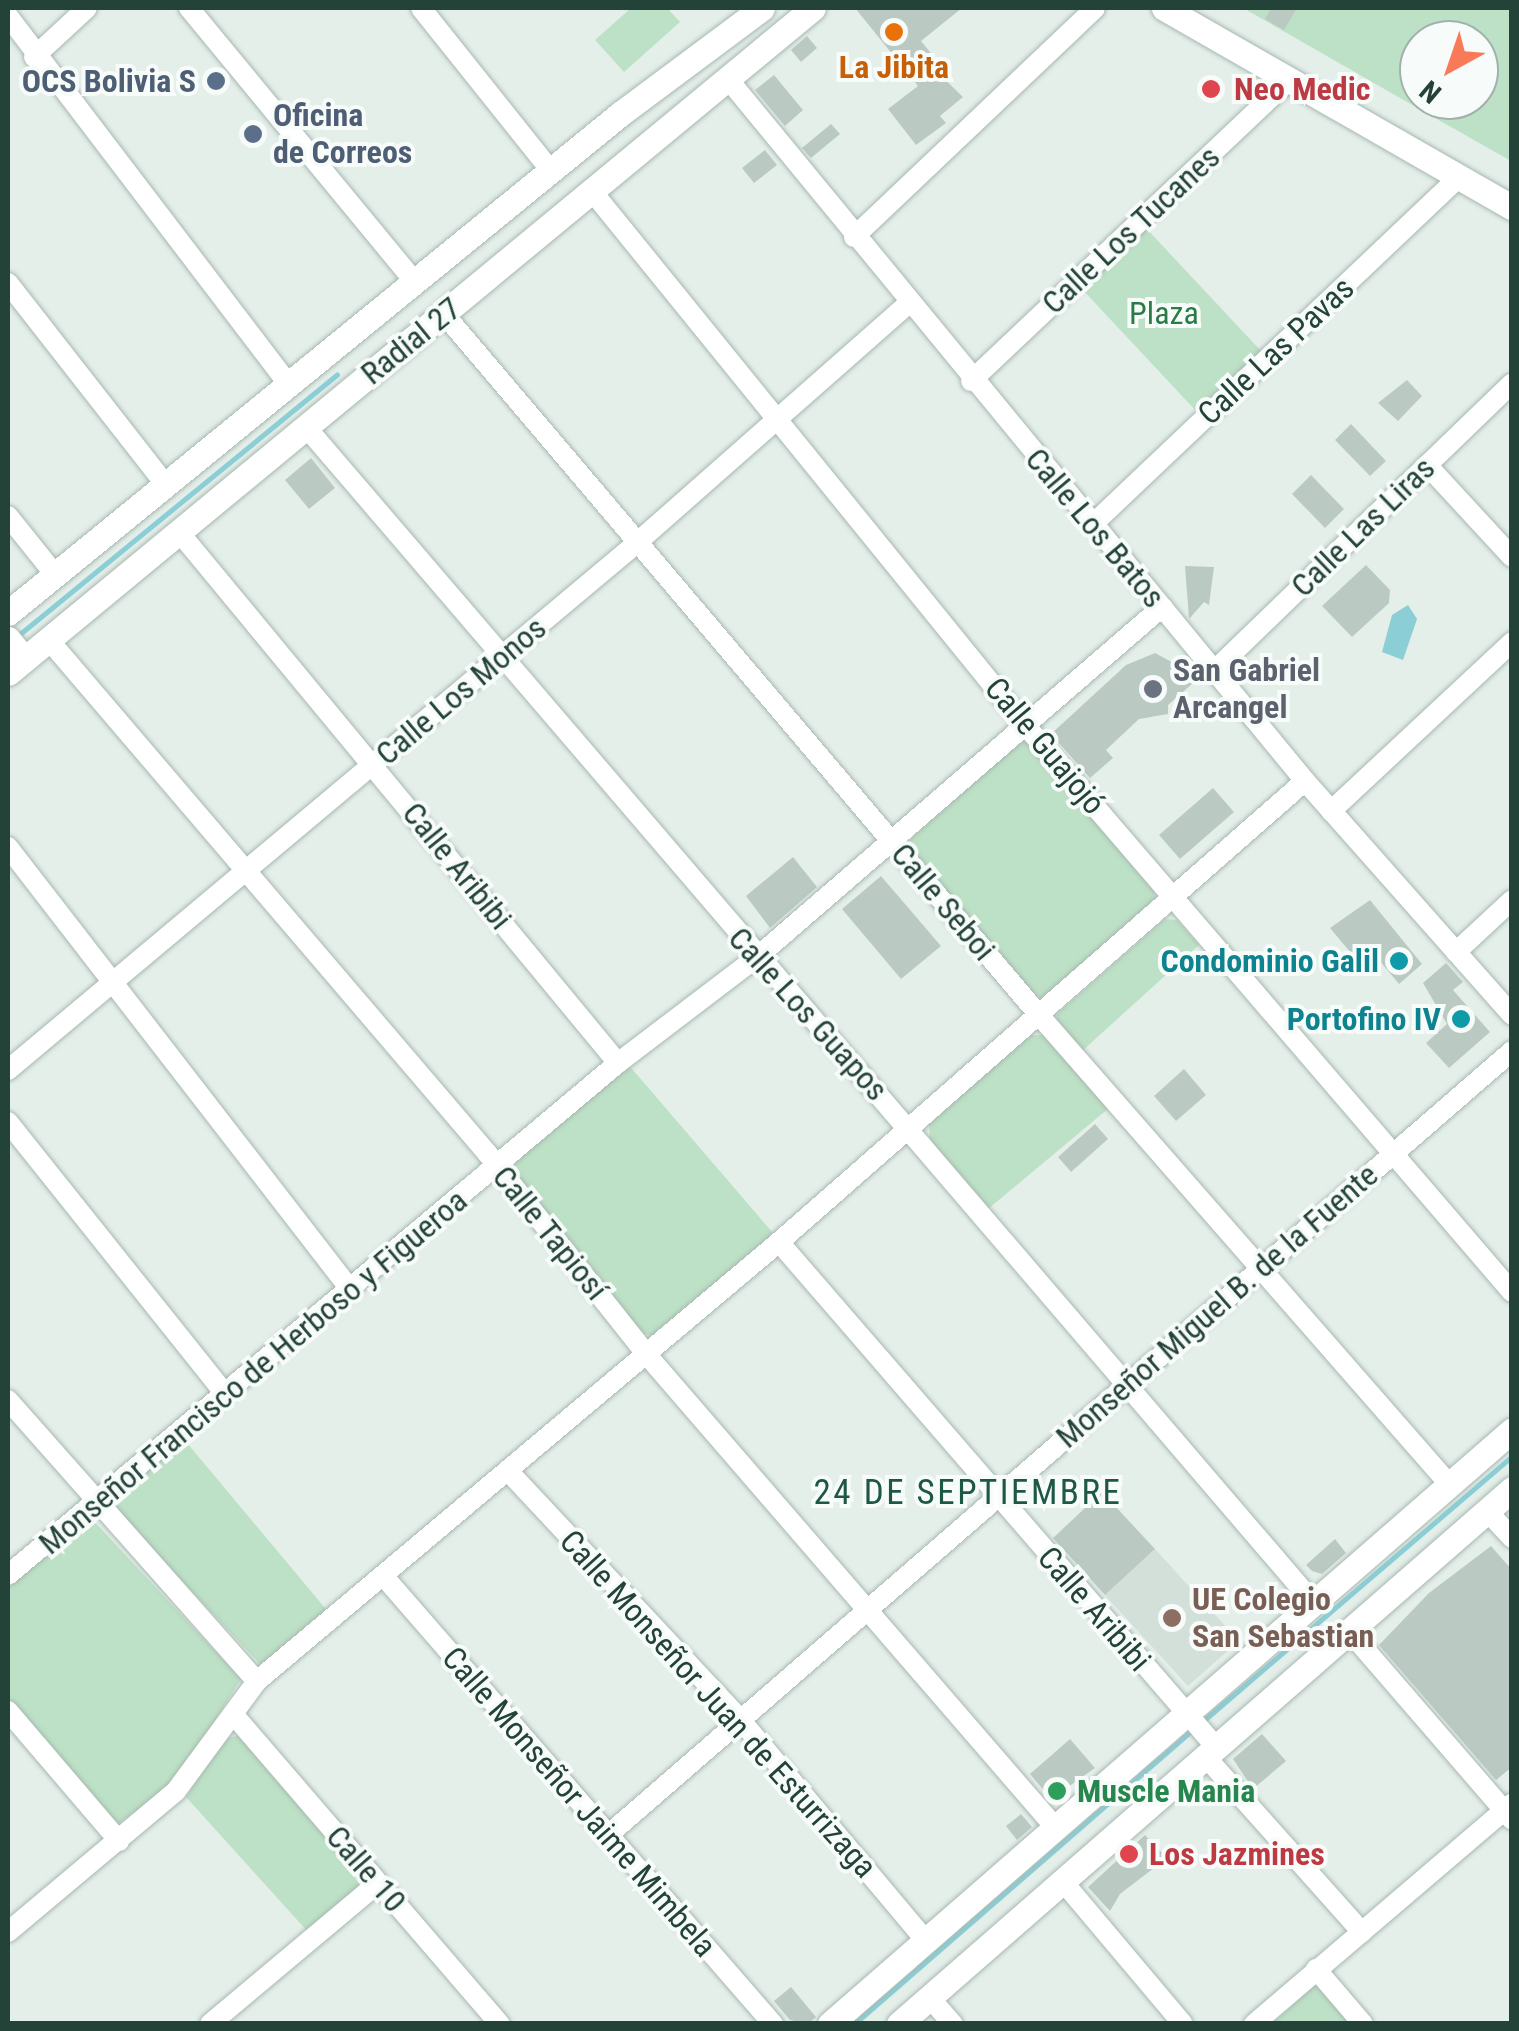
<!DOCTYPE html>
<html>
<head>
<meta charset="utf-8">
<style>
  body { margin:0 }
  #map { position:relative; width:1519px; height:2031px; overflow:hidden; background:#e5efea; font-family:"Roboto Condensed",sans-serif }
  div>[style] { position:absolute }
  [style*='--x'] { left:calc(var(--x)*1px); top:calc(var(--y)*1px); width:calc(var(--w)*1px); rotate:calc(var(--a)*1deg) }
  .built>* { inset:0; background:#d3dfd9 }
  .green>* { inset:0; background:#bde1c6 }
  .water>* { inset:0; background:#8bced6 }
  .stream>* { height:5px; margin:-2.5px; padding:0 2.5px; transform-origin:2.5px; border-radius:2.5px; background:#8bced6 }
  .building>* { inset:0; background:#bacac3 }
  .roads { filter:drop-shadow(0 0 2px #a7b8b1) drop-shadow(0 0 2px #a7b8b1) }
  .minor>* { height:20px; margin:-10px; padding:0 10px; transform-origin:10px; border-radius:10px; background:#fff }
  .tertiary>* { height:25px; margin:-12.5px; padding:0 12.5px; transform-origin:12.5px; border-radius:12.5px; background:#fff }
  .dots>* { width:28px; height:28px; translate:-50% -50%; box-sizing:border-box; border:5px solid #f7fbf9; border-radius:50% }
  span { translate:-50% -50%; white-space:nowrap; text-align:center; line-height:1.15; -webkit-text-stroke:8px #f7fbf9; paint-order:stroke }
  .food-label { font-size:32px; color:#c56008; font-weight:700 }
  .service-label { font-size:32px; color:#4e5e75; font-weight:700 }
  .right { translate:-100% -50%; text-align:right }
  .left { translate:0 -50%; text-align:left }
  .health-label { font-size:32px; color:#be3a42; font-weight:700 }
  .street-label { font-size:32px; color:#234339 }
  .park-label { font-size:32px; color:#2a7c47 }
  .worship-label { font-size:32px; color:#5b616d; font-weight:700 }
  .culture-label { font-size:32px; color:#0d838f; font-weight:700 }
  .education-label { font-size:32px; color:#785e54; font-weight:700 }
  .leisure-label { font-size:32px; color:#27864d; font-weight:700 }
  .neighbourhood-label { font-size:35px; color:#1d5746; letter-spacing:2.5px }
  .frame { position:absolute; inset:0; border:10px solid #234339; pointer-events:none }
  .north { position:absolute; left:1399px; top:20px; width:100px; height:100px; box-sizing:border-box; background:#f7fbf9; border:2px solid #a2b1ac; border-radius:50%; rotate:220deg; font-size:28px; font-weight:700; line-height:40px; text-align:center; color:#234339 }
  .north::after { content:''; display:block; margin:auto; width:35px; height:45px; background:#f97a59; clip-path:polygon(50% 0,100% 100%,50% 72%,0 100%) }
</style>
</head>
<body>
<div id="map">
  <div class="built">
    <i style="clip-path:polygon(1155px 1549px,1239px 1641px,1188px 1686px,1105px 1595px)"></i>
  </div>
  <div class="green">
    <i style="clip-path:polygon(631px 8px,667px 8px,680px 22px,624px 72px,595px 40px)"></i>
    <i style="clip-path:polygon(evenodd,1243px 8px,1511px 8px,1511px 161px,1435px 118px,1243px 8px,1419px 40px,1479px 40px,1479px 100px,1419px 100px,1419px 40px)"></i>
    <i style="clip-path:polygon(1145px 227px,1263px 353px,1197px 412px,1080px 287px)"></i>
    <i style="clip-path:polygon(1018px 742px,1027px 742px,1154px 891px,1155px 899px,1045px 999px,1029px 992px,910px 852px,908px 842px)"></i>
    <i style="clip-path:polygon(1165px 919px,1177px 920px,1199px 945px,1081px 1052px,1056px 1022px,1057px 1014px)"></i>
    <i style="clip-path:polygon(1029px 1035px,1043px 1035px,1109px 1108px,988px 1209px,930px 1140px,929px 1124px)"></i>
    <i style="clip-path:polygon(627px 1063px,773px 1233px,654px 1336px,641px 1333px,509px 1169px)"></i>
    <i style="clip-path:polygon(183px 1438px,330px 1614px,261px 1665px,110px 1504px)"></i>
    <i style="clip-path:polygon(91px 1518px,241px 1679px,177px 1781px,118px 1824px,8px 1701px,8px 1581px)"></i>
    <i style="clip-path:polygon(238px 1736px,362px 1878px,358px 1889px,308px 1932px,186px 1797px,226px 1738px)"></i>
    <i style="clip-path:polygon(1317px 1983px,1351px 2024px,1272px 2024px)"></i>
  </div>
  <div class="water">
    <i style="clip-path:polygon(1408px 605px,1417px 619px,1403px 660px,1382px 652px,1392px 615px)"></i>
  </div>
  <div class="stream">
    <i style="--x:15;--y:638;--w:416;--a:-39.3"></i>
    <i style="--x:1203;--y:1721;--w:407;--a:-40.6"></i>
    <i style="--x:854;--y:2024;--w:451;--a:-41"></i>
  </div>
  <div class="building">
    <i style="clip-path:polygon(855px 8px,962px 8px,921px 41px,934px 57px,927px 62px,963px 97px,940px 116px,946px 123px,916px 145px,888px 109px,918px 86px)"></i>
    <i style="clip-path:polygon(1271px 8px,1297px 8px,1284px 30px,1265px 19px)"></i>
    <i style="clip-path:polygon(807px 36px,817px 48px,801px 62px,791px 50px)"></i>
    <i style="clip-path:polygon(774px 75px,803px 110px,785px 126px,755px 90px)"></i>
    <i style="clip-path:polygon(831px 124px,840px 134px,811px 158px,802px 148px)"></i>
    <i style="clip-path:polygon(765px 150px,777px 165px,754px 183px,742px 168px)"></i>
    <i style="clip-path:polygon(1407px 380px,1422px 396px,1398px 421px,1378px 403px)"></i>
    <i style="clip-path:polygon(1351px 424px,1386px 461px,1370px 476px,1335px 440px)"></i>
    <i style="clip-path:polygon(311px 458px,335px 488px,309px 509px,285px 480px)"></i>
    <i style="clip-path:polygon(1311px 475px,1344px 509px,1325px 528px,1292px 494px)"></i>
    <i style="clip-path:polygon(1366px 565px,1390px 590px,1389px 603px,1352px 637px,1322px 606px)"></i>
    <i style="clip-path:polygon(1185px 566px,1214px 567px,1209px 605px,1204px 602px,1189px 619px)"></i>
    <i style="clip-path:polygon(1155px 653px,1179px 666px,1192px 684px,1168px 705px,1168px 714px,1139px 719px,1106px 750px,1113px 758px,1090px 778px,1051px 734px,1126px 665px)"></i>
    <i style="clip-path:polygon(1213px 788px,1234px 812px,1180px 859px,1159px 835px)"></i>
    <i style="clip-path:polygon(793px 857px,817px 887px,770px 928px,746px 896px)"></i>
    <i style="clip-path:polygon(881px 876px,941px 946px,901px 979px,842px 909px)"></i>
    <i style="clip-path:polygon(1370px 900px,1422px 964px,1399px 984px,1369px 948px,1356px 959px,1330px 928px)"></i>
    <i style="clip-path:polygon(1446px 963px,1463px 982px,1453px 990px,1490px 1032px,1449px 1068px,1426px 1043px,1447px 1024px,1423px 983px)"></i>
    <i style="clip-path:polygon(1184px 1069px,1206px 1095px,1176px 1121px,1154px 1096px)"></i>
    <i style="clip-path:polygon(1095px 1124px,1108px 1139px,1071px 1172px,1058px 1157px)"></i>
    <i style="clip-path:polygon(1102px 1492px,1155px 1549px,1105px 1595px,1053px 1538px)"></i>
    <i style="clip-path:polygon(1335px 1539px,1346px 1553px,1322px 1574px,1312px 1571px,1306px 1565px)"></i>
    <i style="clip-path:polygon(1491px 1546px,1512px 1570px,1512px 1767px,1496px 1780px,1379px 1645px,1429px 1593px)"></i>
    <i style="clip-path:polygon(1262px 1734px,1286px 1761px,1253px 1789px,1233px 1759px)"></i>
    <i style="clip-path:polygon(1070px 1739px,1095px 1768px,1051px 1799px,1030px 1774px)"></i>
    <i style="clip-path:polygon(1021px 1814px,1032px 1827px,1017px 1840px,1006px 1826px)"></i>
    <i style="clip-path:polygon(1145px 1835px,1167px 1858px,1120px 1894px,1110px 1911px,1088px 1887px)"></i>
    <i style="clip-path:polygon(791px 1987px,816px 2017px,808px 2024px,790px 2020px,774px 2001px)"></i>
  </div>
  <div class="roads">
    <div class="minor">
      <i style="--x:189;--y:8;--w:355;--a:50.5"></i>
      <i style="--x:421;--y:8;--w:208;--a:51.4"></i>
      <i style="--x:8;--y:16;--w:464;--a:52.7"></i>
      <i style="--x:34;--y:57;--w:72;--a:-42.8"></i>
      <i style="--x:728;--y:79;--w:909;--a:50.58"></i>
      <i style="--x:1305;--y:781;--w:312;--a:48.5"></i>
      <i style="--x:591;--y:190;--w:689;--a:50.95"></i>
      <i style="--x:1025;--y:725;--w:747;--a:49.34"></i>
      <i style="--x:854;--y:237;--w:332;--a:-43.5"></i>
      <i style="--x:8;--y:283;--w:255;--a:52"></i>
      <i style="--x:444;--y:314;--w:919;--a:49.68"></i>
      <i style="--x:1039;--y:1015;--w:623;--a:48.84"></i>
      <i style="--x:971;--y:381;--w:439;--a:-43.4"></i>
      <i style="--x:306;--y:427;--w:1545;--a:49.41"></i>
      <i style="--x:1427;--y:465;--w:125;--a:47.3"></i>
      <i style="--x:8;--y:516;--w:77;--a:51.3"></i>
      <i style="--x:1093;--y:524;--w:504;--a:-43.47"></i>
      <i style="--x:179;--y:532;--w:689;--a:50.42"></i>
      <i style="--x:48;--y:639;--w:676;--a:49.5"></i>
      <i style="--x:487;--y:1153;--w:258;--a:51.6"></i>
      <i style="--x:647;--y:1355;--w:622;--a:49.17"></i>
      <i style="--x:1214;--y:671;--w:414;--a:-44"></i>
      <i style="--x:1331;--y:811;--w:248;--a:-43"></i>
      <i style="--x:8;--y:847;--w:559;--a:52.27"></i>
      <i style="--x:1456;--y:952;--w:76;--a:-42.9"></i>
      <i style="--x:8;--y:1070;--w:823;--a:-39.97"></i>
      <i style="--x:639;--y:541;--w:359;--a:-41.4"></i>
      <i style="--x:8;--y:1122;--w:344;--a:51.4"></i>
      <i style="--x:779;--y:1242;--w:668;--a:49.13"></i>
      <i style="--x:8;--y:1400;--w:375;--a:48.5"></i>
      <i style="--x:508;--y:1471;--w:338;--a:46.9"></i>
      <i style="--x:739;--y:1718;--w:290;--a:50"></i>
      <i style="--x:1487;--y:1511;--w:37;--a:47"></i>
      <i style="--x:8;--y:1575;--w:796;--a:-40.01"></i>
      <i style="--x:618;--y:1063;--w:173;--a:-37.3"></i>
      <i style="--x:756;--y:958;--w:537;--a:-40.84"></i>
      <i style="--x:386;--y:1579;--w:590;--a:48.99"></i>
      <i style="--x:1350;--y:1632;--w:248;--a:49.2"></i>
      <i style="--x:8;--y:1711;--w:171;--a:49.5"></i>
      <i style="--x:233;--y:1714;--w:409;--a:49.3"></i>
      <i style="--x:1205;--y:1756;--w:236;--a:48.3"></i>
      <i style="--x:607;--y:1836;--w:1198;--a:-40.94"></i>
      <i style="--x:1065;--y:1884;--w:183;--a:49.9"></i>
      <i style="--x:8;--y:1932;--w:219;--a:-40"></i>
      <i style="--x:176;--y:1791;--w:137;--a:-53.6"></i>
      <i style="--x:257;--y:1681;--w:682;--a:-40.06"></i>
      <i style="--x:779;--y:1242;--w:699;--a:-41.23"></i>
      <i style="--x:1316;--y:1969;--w:72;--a:49.5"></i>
      <i style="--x:930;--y:1998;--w:35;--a:49"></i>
      <i style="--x:210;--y:2024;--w:219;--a:-40"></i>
      <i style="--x:1254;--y:2024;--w:339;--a:-40.5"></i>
    </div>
    <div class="tertiary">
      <i style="--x:1164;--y:8;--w:401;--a:29.8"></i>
      <i style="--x:8;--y:613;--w:790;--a:-39.19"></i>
      <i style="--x:620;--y:114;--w:177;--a:-36.7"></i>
      <i style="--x:8;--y:639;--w:26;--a:51"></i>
      <i style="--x:8;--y:673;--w:1044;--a:-39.56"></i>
      <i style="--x:830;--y:2024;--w:904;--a:-41.05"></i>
      <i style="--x:899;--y:2024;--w:814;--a:-41.11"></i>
    </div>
  </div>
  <div class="dots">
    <i style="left:894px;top:32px;background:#e8710a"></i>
    <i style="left:216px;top:81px;background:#5c6f8a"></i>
    <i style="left:1211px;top:89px;background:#e0444e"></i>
    <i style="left:253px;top:134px;background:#5c6f8a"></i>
    <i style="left:1153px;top:689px;background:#6b7280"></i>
    <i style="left:1399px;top:961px;background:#0f9aa8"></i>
    <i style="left:1461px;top:1019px;background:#0f9aa8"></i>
    <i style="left:1172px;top:1618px;background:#8d6e63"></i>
    <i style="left:1057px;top:1791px;background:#2e9e5b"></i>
    <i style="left:1129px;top:1854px;background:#e0444e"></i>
  </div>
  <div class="food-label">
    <span style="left:894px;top:67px">La Jibita</span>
  </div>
  <div class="service-label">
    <span class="right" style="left:196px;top:81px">OCS Bolivia S</span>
    <span class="left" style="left:273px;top:134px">Oficina<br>de Correos</span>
  </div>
  <div class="health-label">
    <span class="left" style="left:1234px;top:89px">Neo Medic</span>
    <span class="left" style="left:1149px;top:1854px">Los Jazmines</span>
  </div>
  <div class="street-label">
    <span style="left:1131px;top:230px;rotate:-43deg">Calle Los Tucanes</span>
    <span style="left:411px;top:341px;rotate:-39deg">Radial 27</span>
    <span style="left:1276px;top:351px;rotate:-43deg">Calle Las Pavas</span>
    <span style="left:1363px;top:527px;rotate:-44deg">Calle Las Liras</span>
    <span style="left:1095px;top:528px;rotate:50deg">Calle Los Batos</span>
    <span style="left:461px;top:691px;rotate:-40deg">Calle Los Monos</span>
    <span style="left:1045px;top:746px;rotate:50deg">Calle Guajojó</span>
    <span style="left:457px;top:866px;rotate:51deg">Calle Aribibi</span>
    <span style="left:943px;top:902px;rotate:50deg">Calle Seboi</span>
    <span style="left:808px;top:1014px;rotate:48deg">Calle Los Guapos</span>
    <span style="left:550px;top:1233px;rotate:51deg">Calle Tapiosí</span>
    <span style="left:1217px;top:1306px;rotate:-41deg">Monseñor Miguel B. de la Fuente</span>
    <span style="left:253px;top:1372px;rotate:-40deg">Monseñor Francisco de Herboso y Figueroa</span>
    <span style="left:1094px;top:1609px;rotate:49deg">Calle Aribibi</span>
    <span style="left:718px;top:1704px;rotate:48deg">Calle Monseñor Juan de Esturrizaga</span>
    <span style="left:579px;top:1802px;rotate:49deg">Calle Monseñor Jaime Mimbela</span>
    <span style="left:366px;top:1869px;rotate:49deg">Calle 10</span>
  </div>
  <div class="park-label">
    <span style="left:1164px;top:313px">Plaza</span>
  </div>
  <div class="worship-label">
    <span class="left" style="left:1173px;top:689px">San Gabriel<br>Arcangel</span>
  </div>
  <div class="culture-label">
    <span class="right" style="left:1379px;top:961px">Condominio Galil</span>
    <span class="right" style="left:1441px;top:1019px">Portofino IV</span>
  </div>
  <div class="education-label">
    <span class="left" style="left:1192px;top:1618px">UE Colegio<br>San Sebastian</span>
  </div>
  <div class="leisure-label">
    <span class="left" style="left:1077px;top:1791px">Muscle Mania</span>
  </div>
  <div class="neighbourhood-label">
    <span style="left:968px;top:1493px">24 DE SEPTIEMBRE</span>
  </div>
  <div class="frame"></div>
  <div class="north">N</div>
</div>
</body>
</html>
